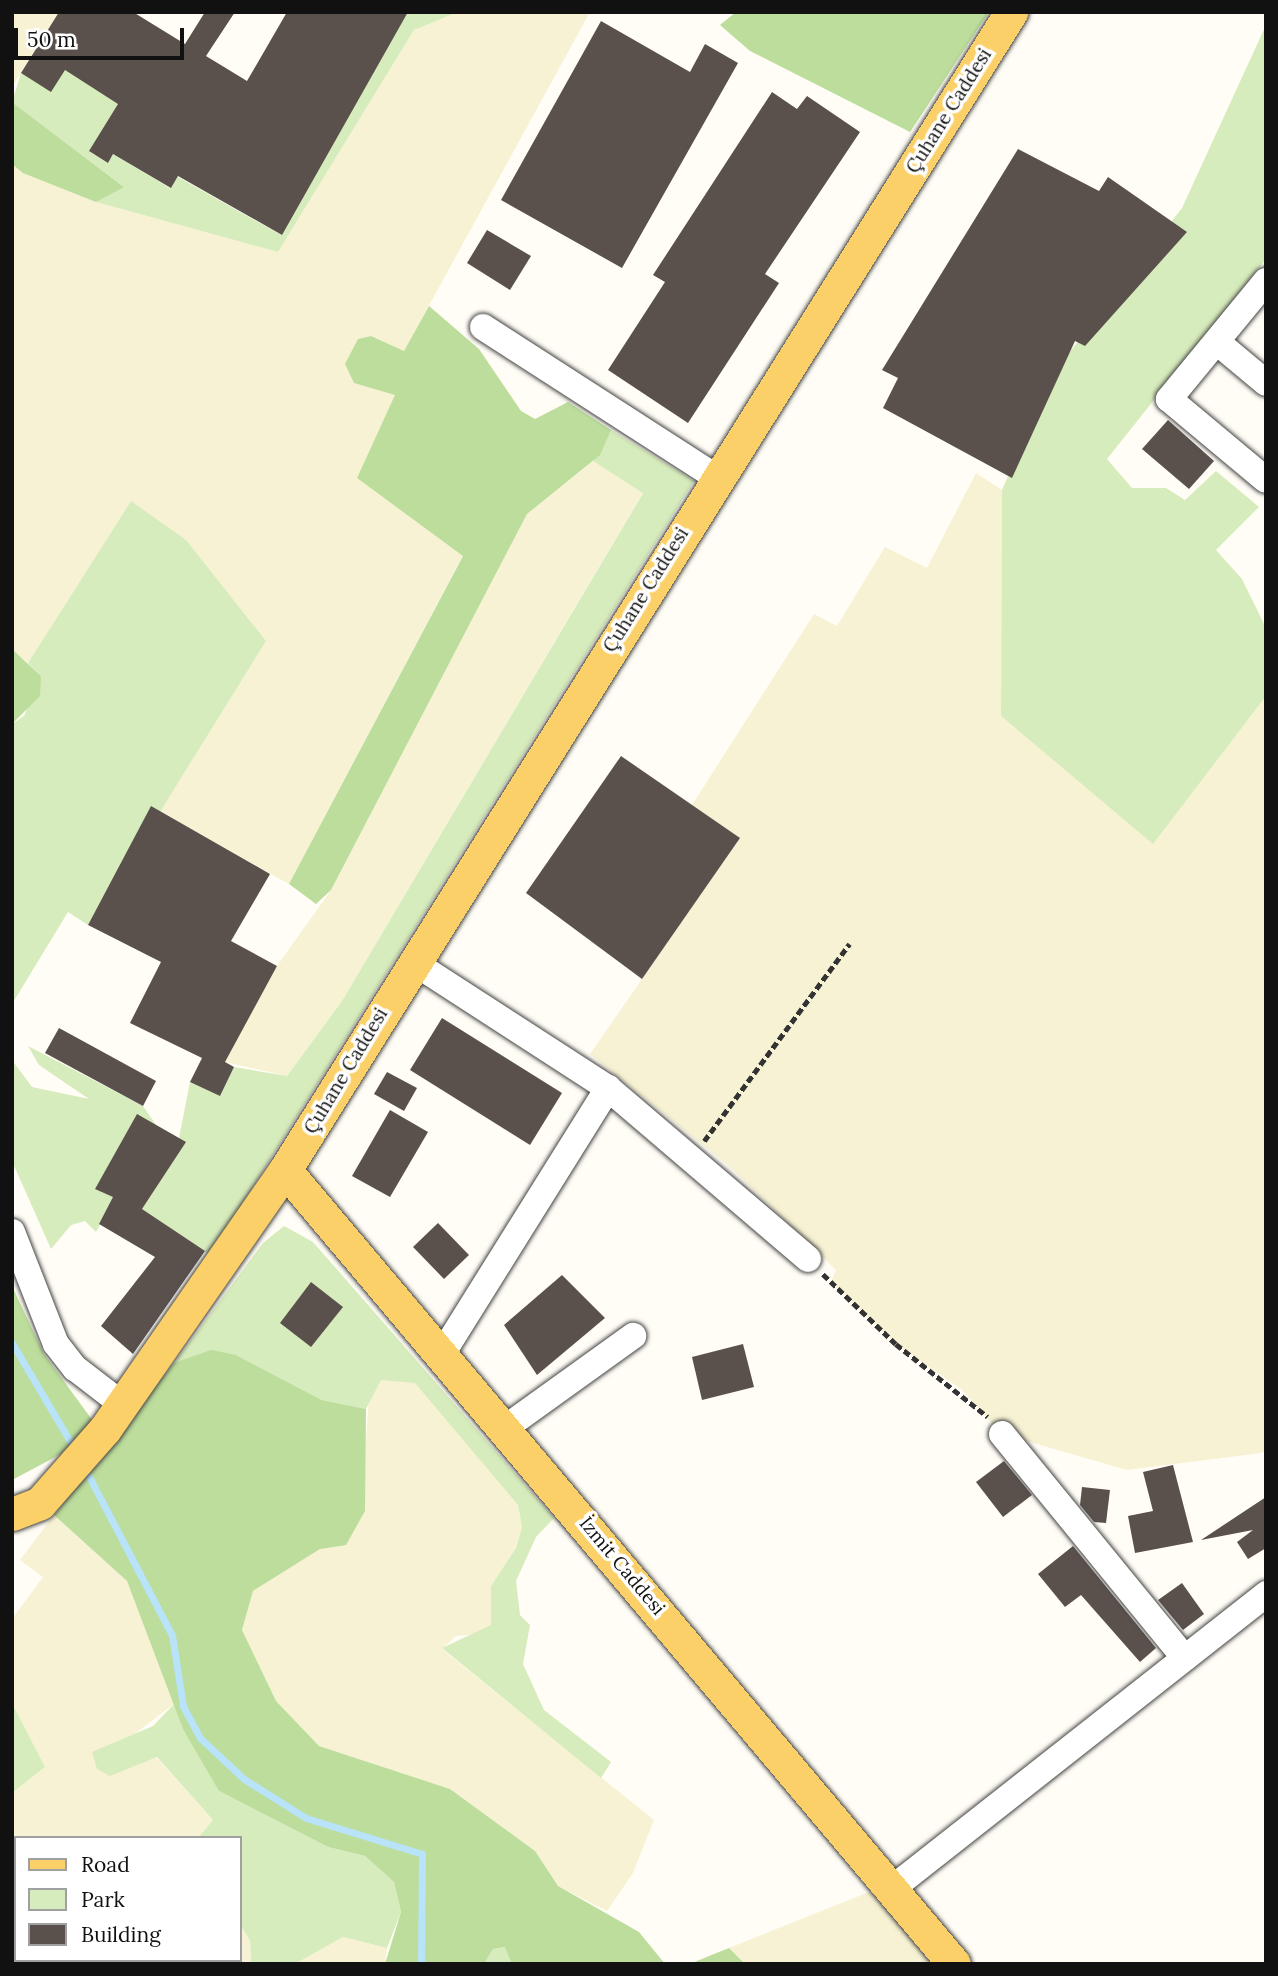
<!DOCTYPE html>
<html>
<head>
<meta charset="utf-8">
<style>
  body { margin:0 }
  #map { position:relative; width:1278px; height:1976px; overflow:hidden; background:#fffdf5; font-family:Lora,serif }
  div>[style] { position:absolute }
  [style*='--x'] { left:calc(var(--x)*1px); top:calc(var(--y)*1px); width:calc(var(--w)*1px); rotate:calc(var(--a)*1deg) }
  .farmland>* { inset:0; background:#f7f2d3 }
  .green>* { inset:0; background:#d7ecbc }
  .forest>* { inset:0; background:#bcdd9b }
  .stream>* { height:7px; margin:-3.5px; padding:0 3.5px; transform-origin:3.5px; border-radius:3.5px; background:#b8e3f8 }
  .building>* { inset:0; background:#5a514d }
  .path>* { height:4.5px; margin-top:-2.25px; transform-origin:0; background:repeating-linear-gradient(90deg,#333 0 7px,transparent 0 10.5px) }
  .roads { filter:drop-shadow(0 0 2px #444) drop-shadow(0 0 2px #444) }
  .minor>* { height:26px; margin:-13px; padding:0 13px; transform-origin:13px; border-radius:13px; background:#fff }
  .major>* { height:33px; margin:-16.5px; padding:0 16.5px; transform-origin:16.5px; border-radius:16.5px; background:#fcd068 }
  span { translate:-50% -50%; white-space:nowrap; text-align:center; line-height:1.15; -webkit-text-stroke:7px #fff; paint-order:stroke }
  .street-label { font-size:19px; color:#111 }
  .frame { position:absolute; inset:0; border:14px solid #111; pointer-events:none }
  .legend { position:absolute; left:14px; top:1836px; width:228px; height:126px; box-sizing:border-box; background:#fff; border:2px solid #a0a0a0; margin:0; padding:9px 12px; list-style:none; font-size:21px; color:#111 }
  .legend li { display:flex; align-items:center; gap:14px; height:35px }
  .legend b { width:35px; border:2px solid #a0a0a0 }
  .scale { position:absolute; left:14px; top:28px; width:170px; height:32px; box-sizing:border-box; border:4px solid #111; border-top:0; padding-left:9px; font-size:21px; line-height:24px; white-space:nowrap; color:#111; -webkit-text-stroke:5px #fff; paint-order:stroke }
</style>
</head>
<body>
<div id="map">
  <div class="farmland">
    <i style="clip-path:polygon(12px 12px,59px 12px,12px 87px)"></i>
    <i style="clip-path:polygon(458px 12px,590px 12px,404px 351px,371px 336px,358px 339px,354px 383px,396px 394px,357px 478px,463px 555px,289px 884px,160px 812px,266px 641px,131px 501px,28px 663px,12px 649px,12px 164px,96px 202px,278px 252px,414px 30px)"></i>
    <i style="clip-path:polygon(593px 461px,643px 492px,342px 1001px,287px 1076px,225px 1062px,277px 966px,331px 890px,527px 514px)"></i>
    <i style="clip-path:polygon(976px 473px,1002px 490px,1001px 716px,1153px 843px,1266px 696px,1266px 1451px,1261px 1453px,1127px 1470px,1002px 1434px,961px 1389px,896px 1344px,847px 1298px,831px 1282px,836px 1270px,729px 1166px,590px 1054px,740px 838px,692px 805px,814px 614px,837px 626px,885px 547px,927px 568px)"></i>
    <i style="clip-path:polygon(399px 1379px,415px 1383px,431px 1398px,518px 1505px,522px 1527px,516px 1548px,491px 1586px,491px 1625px,479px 1634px,456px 1636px,442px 1649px,654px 1820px,633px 1873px,607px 1911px,558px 1886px,535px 1851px,450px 1789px,319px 1746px,276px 1701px,242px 1630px,253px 1591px,320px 1549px,365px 1457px,369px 1395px,381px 1380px)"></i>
    <i style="clip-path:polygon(54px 1515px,127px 1581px,175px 1703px,128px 1739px,125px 1770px,156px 1757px,213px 1820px,198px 1838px,16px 1838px,16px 1960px,240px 1960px,240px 1924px,250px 1941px,251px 1964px,12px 1964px,12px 1793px,45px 1767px,12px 1703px,12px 1619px,43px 1577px,20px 1560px)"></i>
    <i style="clip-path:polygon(874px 1890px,931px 1964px,745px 1964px,729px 1948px)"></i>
    <i style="clip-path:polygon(343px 1937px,387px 1948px,385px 1964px,295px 1964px)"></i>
  </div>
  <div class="green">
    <i style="clip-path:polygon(398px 12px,458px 12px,414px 30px,278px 252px,96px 202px,123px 186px,12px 102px,21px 73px,65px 70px,94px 88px,163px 30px,90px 152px,108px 163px,113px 154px,170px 188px,178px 177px,281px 235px,405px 17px)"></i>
    <i style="clip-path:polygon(1266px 25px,1266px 259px,1107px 459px,1132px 488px,1166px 488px,1185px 500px,1216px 471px,1259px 507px,1216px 550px,1242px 579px,1266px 628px,1266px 696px,1153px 844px,1001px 716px,1002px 490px,1051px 376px,1182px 208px)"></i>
    <i style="clip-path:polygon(611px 430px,694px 481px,210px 1255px,142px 1209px,185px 1143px,179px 1138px,190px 1082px,220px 1095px,234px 1067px,287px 1076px,342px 1001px,643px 493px,593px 461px)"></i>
    <i style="clip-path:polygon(131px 501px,186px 540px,266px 641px,160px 812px,151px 807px,88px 925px,68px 912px,12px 1004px,12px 724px,24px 716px,41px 676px,28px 663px)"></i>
    <i style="clip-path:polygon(28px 1046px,143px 1106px,156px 1125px,96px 1232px,85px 1221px,71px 1225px,51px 1249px,12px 1161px,12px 1060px,32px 1087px,89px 1099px,39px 1065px)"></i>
    <i style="clip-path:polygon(284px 1226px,313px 1242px,554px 1518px,536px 1537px,516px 1581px,520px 1615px,530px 1625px,523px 1664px,544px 1710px,611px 1762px,601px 1778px,442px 1648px,491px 1625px,491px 1586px,516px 1548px,522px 1527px,518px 1505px,415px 1383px,381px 1380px,366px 1409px,322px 1400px,236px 1355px,174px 1363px,263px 1243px)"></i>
    <i style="clip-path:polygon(12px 1703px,45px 1767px,12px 1793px)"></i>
    <i style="clip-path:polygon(175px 1703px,219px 1791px,328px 1847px,365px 1856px,394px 1882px,401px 1912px,387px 1948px,343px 1937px,295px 1964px,251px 1964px,250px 1941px,240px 1924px,240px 1838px,198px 1838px,213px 1820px,157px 1757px,110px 1776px,97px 1769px,92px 1752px,153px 1726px)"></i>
    <i style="clip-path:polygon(506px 1947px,512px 1964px,484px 1964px,493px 1949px)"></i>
  </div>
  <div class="forest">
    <i style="clip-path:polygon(736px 12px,989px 12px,910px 132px,750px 51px,720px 25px)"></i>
    <i style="clip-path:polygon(12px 102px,124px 187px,96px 202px,23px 173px,12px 164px)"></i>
    <i style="clip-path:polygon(429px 306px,479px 349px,521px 411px,535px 419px,568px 402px,611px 430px,600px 455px,527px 514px,331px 890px,316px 904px,289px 884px,463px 556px,357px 478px,395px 395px,354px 383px,345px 364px,358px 339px,371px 336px,404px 351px)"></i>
    <i style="clip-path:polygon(12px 649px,41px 676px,40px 696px,12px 724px)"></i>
    <i style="clip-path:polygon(12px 1286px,44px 1354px,93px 1421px,61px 1454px,12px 1480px)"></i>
    <i style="clip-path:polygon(211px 1350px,236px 1355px,322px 1400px,366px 1409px,365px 1511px,346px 1545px,320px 1549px,253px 1591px,242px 1630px,276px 1701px,319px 1746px,450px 1789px,535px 1851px,558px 1886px,639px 1932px,665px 1964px,512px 1964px,505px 1947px,493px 1949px,484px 1964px,385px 1964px,401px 1912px,394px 1882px,365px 1856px,328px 1847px,219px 1791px,183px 1729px,127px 1581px,54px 1515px,174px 1363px)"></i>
    <i style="clip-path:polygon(729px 1948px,745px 1964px,690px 1964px,709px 1956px)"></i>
  </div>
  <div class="stream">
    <i style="--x:12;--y:1343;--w:124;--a:59.5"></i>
    <i style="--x:84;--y:1467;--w:190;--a:62.4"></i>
    <i style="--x:172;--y:1635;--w:72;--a:81.2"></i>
    <i style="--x:183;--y:1706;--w:36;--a:62"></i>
    <i style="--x:200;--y:1738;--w:60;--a:43"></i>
    <i style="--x:244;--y:1779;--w:73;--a:32.2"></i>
    <i style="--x:306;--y:1818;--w:121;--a:17.2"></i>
    <i style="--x:422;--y:1854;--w:110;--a:90.5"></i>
  </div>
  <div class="building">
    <i style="clip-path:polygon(59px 12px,133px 12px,185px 44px,205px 12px,235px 12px,206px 56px,247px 81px,287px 12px,408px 12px,282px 235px,178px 176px,171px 188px,113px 154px,108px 163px,89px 151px,118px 104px,65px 70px,51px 92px,21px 73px)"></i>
    <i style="clip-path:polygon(601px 21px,690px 72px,705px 44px,738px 63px,622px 268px,501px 200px)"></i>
    <i style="clip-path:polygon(772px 92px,797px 109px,807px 96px,860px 132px,765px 274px,779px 283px,688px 423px,608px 370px,665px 282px,653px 275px)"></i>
    <i style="clip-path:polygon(1018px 149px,1099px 191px,1108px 177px,1187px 232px,1085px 346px,1075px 341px,1012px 478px,883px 408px,898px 378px,882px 370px)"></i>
    <i style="clip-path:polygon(487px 230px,531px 256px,510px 290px,467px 263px)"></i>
    <i style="clip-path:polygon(1168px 420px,1214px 461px,1189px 489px,1142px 449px)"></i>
    <i style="clip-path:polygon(621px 756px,740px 838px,642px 979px,526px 893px)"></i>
    <i style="clip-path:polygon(151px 806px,270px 874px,231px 941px,277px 966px,225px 1062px,234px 1067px,220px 1096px,190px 1082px,202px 1058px,130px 1023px,161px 962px,88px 925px)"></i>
    <i style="clip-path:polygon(442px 1018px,562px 1093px,530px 1145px,410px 1070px)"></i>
    <i style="clip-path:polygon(59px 1028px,156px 1081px,143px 1106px,45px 1053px)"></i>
    <i style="clip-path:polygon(387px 1072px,417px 1088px,404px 1111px,374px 1094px)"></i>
    <i style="clip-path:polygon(390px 1110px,428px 1132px,390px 1197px,352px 1176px)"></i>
    <i style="clip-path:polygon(137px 1114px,186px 1142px,142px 1209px,205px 1251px,133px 1354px,101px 1326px,155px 1257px,99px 1224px,113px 1197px,95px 1189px)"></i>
    <i style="clip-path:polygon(438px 1223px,469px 1255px,444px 1279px,413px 1247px)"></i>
    <i style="clip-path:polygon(562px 1275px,605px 1318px,537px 1375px,504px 1325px)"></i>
    <i style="clip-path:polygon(311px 1282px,343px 1307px,311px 1347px,280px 1323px)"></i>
    <i style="clip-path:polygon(743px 1344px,754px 1387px,702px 1400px,692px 1357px)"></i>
    <i style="clip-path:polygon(1004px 1461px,1032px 1495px,1003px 1517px,976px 1482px)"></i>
    <i style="clip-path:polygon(1173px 1465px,1193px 1542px,1135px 1553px,1128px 1516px,1153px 1511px,1143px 1472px)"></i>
    <i style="clip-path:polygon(1082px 1487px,1110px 1490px,1106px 1523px,1094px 1522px,1080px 1505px)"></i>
    <i style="clip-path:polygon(1266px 1497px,1266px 1548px,1248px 1559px,1237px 1542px,1253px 1530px,1201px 1540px)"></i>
    <i style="clip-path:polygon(1073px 1546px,1156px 1648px,1140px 1662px,1081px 1595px,1065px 1607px,1038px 1574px)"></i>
    <i style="clip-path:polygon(1182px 1583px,1204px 1614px,1183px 1630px,1158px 1600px)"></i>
  </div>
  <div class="path">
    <i style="--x:704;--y:1141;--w:245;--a:-53.6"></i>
    <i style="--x:823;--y:1274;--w:101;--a:43.8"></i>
    <i style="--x:896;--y:1344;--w:117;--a:38.4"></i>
  </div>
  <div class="roads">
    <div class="minor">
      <i style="--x:1266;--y:281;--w:153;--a:129.4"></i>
      <i style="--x:1169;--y:399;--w:126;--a:39.9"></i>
      <i style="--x:483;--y:327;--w:278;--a:32.8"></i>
      <i style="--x:1217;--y:342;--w:64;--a:39.9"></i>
      <i style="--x:413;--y:962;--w:232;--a:32.9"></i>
      <i style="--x:608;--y:1088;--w:263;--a:40.5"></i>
      <i style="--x:12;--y:1232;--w:120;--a:68.6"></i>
      <i style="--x:56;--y:1344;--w:31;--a:52"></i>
      <i style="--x:75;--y:1368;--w:61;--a:37.6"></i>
      <i style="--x:442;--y:1354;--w:314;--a:-58"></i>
      <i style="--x:505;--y:1428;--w:158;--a:-35.7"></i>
      <i style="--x:1002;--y:1434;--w:289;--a:50.8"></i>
      <i style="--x:894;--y:1887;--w:474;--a:-38.2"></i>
    </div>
    <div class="major">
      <i style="--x:285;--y:1170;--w:1038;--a:49.88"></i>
      <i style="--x:12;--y:1514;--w:30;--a:-21"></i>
      <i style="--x:40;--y:1503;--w:98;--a:-48.7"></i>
      <i style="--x:105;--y:1429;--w:315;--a:-55.2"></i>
      <i style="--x:285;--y:1170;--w:1367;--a:-57.91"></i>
    </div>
  </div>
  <div class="street-label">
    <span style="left:949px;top:111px;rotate:-58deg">Çuhane Caddesi</span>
    <span style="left:646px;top:590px;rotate:-58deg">Çuhane Caddesi</span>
    <span style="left:346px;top:1071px;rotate:-59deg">Çuhane Caddesi</span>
    <span style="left:622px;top:1566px;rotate:50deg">İzmit Caddesi</span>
  </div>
  <div class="frame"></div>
  <ul class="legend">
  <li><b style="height:9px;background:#fcd068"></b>Road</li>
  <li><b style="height:19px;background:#d7ecbc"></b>Park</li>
  <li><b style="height:19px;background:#5a514d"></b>Building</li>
  </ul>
  <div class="scale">50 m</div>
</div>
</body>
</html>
